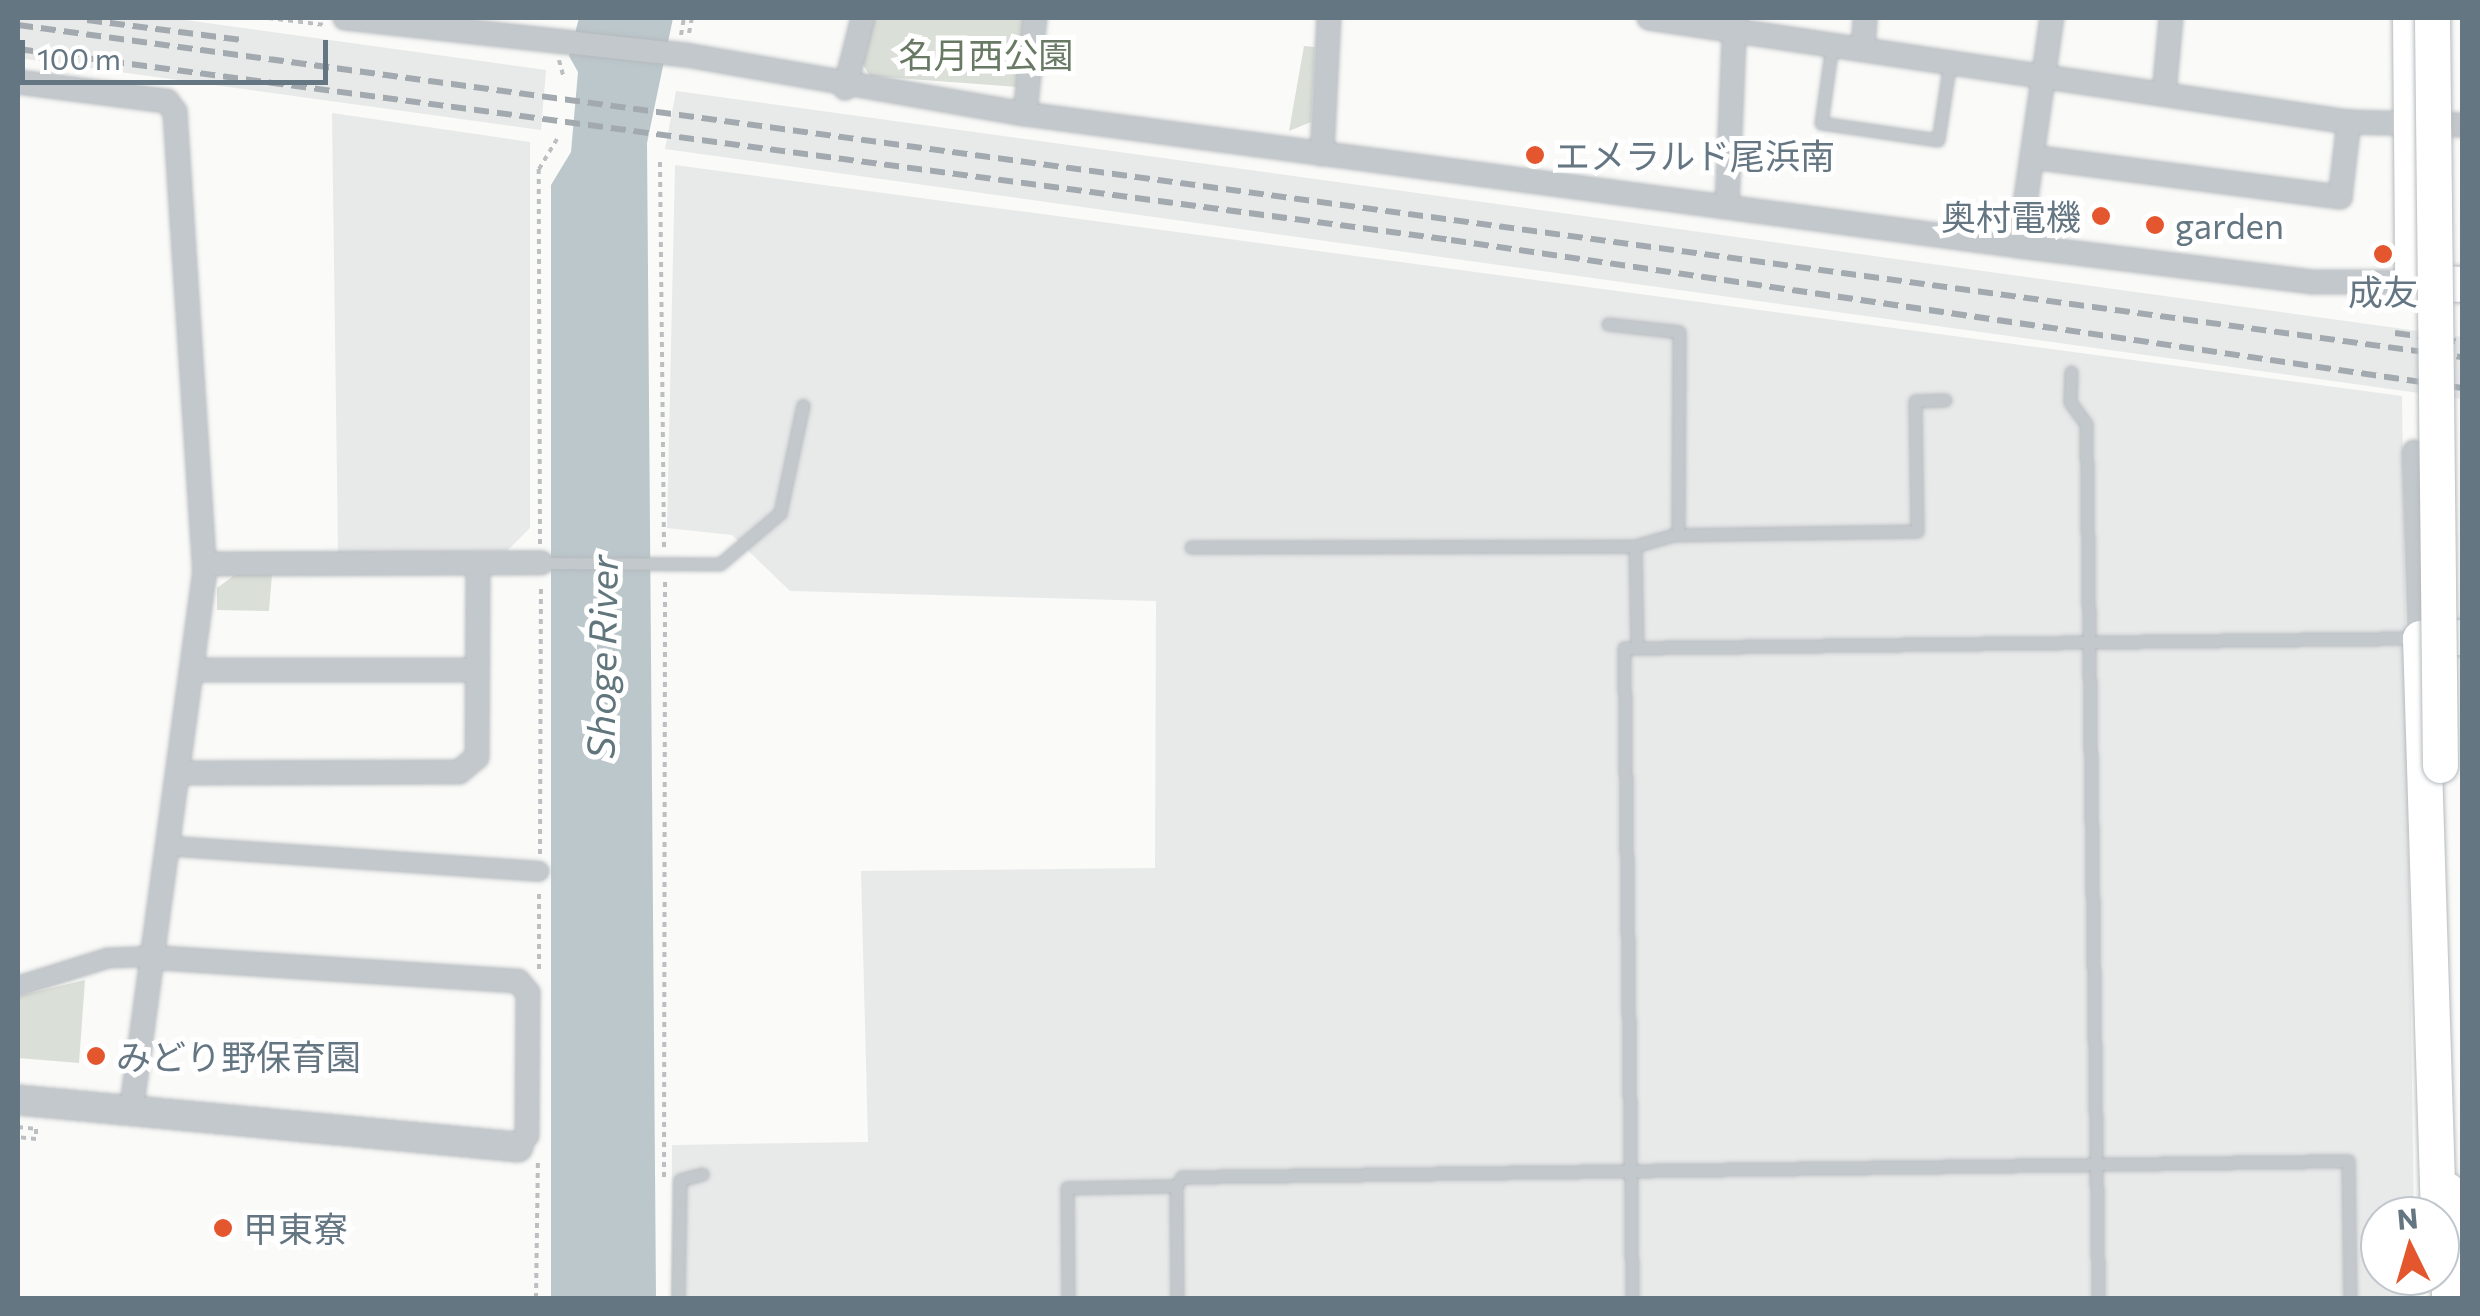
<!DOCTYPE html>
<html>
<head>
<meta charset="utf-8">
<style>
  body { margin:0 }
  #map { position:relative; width:2480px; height:1316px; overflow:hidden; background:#fafaf8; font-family:Commissioner,"Noto Sans JP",sans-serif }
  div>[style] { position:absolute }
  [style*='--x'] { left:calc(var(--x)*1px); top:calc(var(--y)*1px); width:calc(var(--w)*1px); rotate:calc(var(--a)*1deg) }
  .built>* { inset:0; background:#e8e9e9 }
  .green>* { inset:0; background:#dadfd7 }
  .water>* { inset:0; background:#bbc7cb }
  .path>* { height:4px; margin-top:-2px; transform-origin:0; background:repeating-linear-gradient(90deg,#bbbfc2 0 5px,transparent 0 10px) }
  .roads { filter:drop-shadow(0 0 2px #b5babe) drop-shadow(0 0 2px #b5babe) }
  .service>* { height:11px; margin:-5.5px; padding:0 5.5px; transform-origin:5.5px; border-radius:5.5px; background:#c3c8cc }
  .pedestrian>* { height:18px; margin:-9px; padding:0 9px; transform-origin:9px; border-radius:9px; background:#c3c8cc }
  .minor>* { height:22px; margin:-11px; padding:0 11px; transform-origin:11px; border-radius:11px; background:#c3c8cc }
  .tertiary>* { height:28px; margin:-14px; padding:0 14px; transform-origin:14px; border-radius:14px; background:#c3c8cc }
  .primary>* { height:35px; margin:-17.5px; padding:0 17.5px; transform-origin:17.5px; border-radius:17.5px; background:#fff }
  .rail>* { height:6px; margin-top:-3px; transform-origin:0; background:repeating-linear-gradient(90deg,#a2aab0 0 15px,transparent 0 23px) }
  .bridges { filter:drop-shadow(0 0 2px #b5babe) drop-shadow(0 0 2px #b5babe) }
  .primary-bridge>* { height:35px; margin:-17.5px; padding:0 17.5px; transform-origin:17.5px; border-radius:17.5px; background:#fff }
  .dots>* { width:28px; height:28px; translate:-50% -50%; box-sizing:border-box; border:5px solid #fff; border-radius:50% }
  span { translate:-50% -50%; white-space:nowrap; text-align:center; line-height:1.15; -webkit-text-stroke:10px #fff; paint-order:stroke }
  .park-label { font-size:35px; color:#687a64 }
  .poi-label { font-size:35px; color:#657683 }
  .left { translate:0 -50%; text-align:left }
  .right { translate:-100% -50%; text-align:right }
  .water-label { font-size:38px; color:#60757c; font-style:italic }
  .frame { position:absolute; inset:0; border:20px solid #657683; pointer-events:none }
  .north { position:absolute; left:2360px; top:1196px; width:100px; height:100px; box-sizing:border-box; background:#fff; border:2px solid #c1c8cd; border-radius:50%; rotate:355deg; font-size:28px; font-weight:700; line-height:40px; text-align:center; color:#657683 }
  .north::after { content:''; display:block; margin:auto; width:35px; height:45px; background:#e4572e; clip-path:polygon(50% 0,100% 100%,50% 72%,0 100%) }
  .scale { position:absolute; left:20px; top:40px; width:308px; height:45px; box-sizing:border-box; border:5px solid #657683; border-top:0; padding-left:12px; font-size:30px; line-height:35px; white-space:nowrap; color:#657683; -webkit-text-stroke:8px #fff; paint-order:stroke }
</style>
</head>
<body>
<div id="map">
  <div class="built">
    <i style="clip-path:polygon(18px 18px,171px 18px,546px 70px,541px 130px,18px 58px)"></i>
    <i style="clip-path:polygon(676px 91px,2462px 337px,2462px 399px,665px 149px)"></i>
    <i style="clip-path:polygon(332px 113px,530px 142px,530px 528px,507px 551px,338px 553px)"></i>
    <i style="clip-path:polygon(675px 165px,2402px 396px,2414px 1216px,2380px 1216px,2380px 1276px,2415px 1276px,2415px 1298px,671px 1298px,672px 1145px,868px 1142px,861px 871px,1155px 868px,1156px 601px,790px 591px,732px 535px,667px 528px)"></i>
  </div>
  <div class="green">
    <i style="clip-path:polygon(874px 18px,1025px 18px,1019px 87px,870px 76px,862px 63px)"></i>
    <i style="clip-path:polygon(1304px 46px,1315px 47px,1311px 122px,1289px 131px)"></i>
    <i style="clip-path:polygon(236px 574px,272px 574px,269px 611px,217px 610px,217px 588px)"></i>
    <i style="clip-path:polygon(85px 980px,79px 1063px,18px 1058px,18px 996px)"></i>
  </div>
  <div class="water">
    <i style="clip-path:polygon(579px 18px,673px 18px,647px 143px,656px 1298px,551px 1298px,551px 185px,571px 152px,578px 72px,569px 56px)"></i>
  </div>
  <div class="path">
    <i style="--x:268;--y:18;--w:58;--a:6.9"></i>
    <i style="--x:689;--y:33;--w:15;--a:-79"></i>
    <i style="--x:681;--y:35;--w:17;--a:-80"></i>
    <i style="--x:559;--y:60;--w:16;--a:75"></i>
    <i style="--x:660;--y:162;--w:386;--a:89.4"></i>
    <i style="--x:540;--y:544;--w:375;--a:-90.2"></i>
    <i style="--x:539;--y:169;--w:35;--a:-59"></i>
    <i style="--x:540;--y:854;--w:270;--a:-89.8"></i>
    <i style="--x:539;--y:969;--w:80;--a:-90"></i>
    <i style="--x:18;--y:1127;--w:18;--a:6"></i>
    <i style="--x:36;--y:1129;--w:10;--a:90"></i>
    <i style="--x:36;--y:1139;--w:18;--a:-174"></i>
    <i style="--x:664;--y:1177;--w:600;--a:-89.9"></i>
    <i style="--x:536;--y:1298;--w:139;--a:-89.2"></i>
  </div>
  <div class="roads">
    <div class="service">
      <i style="--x:1832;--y:45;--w:79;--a:98"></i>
      <i style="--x:1821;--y:123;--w:118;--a:8.3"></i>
      <i style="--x:1938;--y:140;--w:79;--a:-81.3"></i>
      <i style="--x:1608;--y:324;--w:71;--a:6.4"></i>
      <i style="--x:1679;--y:332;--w:203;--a:90.3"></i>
      <i style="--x:2071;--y:372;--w:30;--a:92"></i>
      <i style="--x:2070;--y:402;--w:27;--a:54"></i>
      <i style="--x:2086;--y:424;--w:874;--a:89.21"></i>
      <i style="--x:1635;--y:546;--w:40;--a:-16"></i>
      <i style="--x:1673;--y:535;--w:244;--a:-0.9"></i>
      <i style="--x:1917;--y:531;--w:130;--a:-90.9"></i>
      <i style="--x:1915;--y:401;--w:30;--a:-2"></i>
      <i style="--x:1191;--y:547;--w:444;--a:-0.1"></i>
      <i style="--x:1635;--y:546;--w:101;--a:88.9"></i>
      <i style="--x:541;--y:563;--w:179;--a:0.3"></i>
      <i style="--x:720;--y:564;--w:79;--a:-40.4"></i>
      <i style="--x:780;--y:513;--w:110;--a:-78"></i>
      <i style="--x:1176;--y:1186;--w:11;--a:-56"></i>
      <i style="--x:1182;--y:1177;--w:1166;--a:-0.79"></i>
      <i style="--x:2348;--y:1161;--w:137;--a:89.2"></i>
      <i style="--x:678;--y:1298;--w:118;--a:-89"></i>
      <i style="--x:680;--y:1180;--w:23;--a:-15"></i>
      <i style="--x:1068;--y:1298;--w:110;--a:-90.5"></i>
      <i style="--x:1067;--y:1188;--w:109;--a:-1.1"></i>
      <i style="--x:1176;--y:1186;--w:112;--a:89.5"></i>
      <i style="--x:1632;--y:1298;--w:650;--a:-90.71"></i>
      <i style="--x:1624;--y:648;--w:791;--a:-0.72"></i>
    </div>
    <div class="pedestrian">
      <i style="--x:168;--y:846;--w:372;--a:3.9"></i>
      <i style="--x:18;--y:986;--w:94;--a:-17.3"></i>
      <i style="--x:108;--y:958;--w:37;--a:-2"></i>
    </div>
    <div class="minor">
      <i style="--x:345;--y:18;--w:343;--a:6.2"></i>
      <i style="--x:686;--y:55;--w:344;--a:9.9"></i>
      <i style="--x:1025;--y:114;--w:1003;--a:7.56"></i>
      <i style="--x:2019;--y:246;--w:295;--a:7"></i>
      <i style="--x:2312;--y:282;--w:107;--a:0"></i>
      <i style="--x:1649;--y:18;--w:708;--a:8.45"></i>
      <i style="--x:2349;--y:122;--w:113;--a:1.5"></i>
      <i style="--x:1863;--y:49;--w:31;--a:-86"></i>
      <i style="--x:18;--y:82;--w:150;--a:7.3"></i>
      <i style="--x:167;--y:101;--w:14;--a:54"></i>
      <i style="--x:175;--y:112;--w:459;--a:86.3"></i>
      <i style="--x:205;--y:570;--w:547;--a:97.77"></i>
      <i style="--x:845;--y:88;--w:72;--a:-75.6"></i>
      <i style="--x:2164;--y:94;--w:76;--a:-84.7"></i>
      <i style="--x:1025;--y:114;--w:97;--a:-84.1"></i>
      <i style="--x:1322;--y:154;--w:136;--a:-87.1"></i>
      <i style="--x:2032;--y:157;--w:311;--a:7.4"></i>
      <i style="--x:2340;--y:197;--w:76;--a:-83.2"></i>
      <i style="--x:1727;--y:206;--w:188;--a:-87.6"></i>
      <i style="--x:2019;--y:246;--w:230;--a:-81.8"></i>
      <i style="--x:2414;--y:452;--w:186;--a:88.2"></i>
      <i style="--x:205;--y:564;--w:336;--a:-0.2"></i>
      <i style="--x:197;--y:670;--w:280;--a:0"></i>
      <i style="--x:179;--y:773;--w:280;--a:-0.2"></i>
      <i style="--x:459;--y:772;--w:23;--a:-40"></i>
      <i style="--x:477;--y:757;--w:190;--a:-89.7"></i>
      <i style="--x:145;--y:957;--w:374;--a:3.7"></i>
      <i style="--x:518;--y:981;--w:16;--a:50"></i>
      <i style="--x:528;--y:993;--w:142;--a:90.4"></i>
      <i style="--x:527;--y:1135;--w:15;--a:127"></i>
    </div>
    <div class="tertiary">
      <i style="--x:18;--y:1100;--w:502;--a:5.37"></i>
    </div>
    <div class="primary">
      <i style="--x:2410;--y:18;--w:250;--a:89.5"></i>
      <i style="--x:2412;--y:268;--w:16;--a:63"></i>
      <i style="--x:2419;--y:282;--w:43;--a:2.7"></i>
      <i style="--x:2447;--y:1190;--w:108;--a:88.9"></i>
      <i style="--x:2438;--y:1216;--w:578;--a:-91.78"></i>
      <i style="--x:2420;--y:638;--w:42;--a:-1.4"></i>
    </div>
  </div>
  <div class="rail">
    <i style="--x:87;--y:20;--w:154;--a:7.4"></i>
    <i style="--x:18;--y:25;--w:2466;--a:7.74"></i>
    <i style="--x:18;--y:49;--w:1446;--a:7.59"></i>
    <i style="--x:1451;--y:240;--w:1022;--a:8.33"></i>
    <i style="--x:2395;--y:333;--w:68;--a:7.7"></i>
  </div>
  <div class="bridges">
    <div class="primary-bridge">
      <i style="--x:2432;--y:18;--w:747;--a:89.39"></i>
    </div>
  </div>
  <div class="dots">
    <i style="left:1535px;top:155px;background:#e4572e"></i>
    <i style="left:2101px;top:216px;background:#e4572e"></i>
    <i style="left:2155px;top:225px;background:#e4572e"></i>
    <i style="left:2383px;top:254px;background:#e4572e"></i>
    <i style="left:96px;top:1056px;background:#e4572e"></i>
    <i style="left:223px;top:1228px;background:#e4572e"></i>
  </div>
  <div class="park-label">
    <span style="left:986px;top:54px">名月西公園</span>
  </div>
  <div class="poi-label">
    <span class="left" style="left:1555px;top:155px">エメラルド尾浜南</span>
    <span class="right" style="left:2081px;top:216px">奥村電機</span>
    <span class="left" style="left:2175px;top:225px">garden</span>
    <span style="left:2383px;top:291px">成友</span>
    <span class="left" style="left:116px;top:1056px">みどり野保育園</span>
    <span class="left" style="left:243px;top:1228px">甲東寮</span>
  </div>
  <div class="water-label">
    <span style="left:601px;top:657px;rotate:-89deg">Shoge River</span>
  </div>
  <div class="frame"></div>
  <div class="north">N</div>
  <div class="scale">100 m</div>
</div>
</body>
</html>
